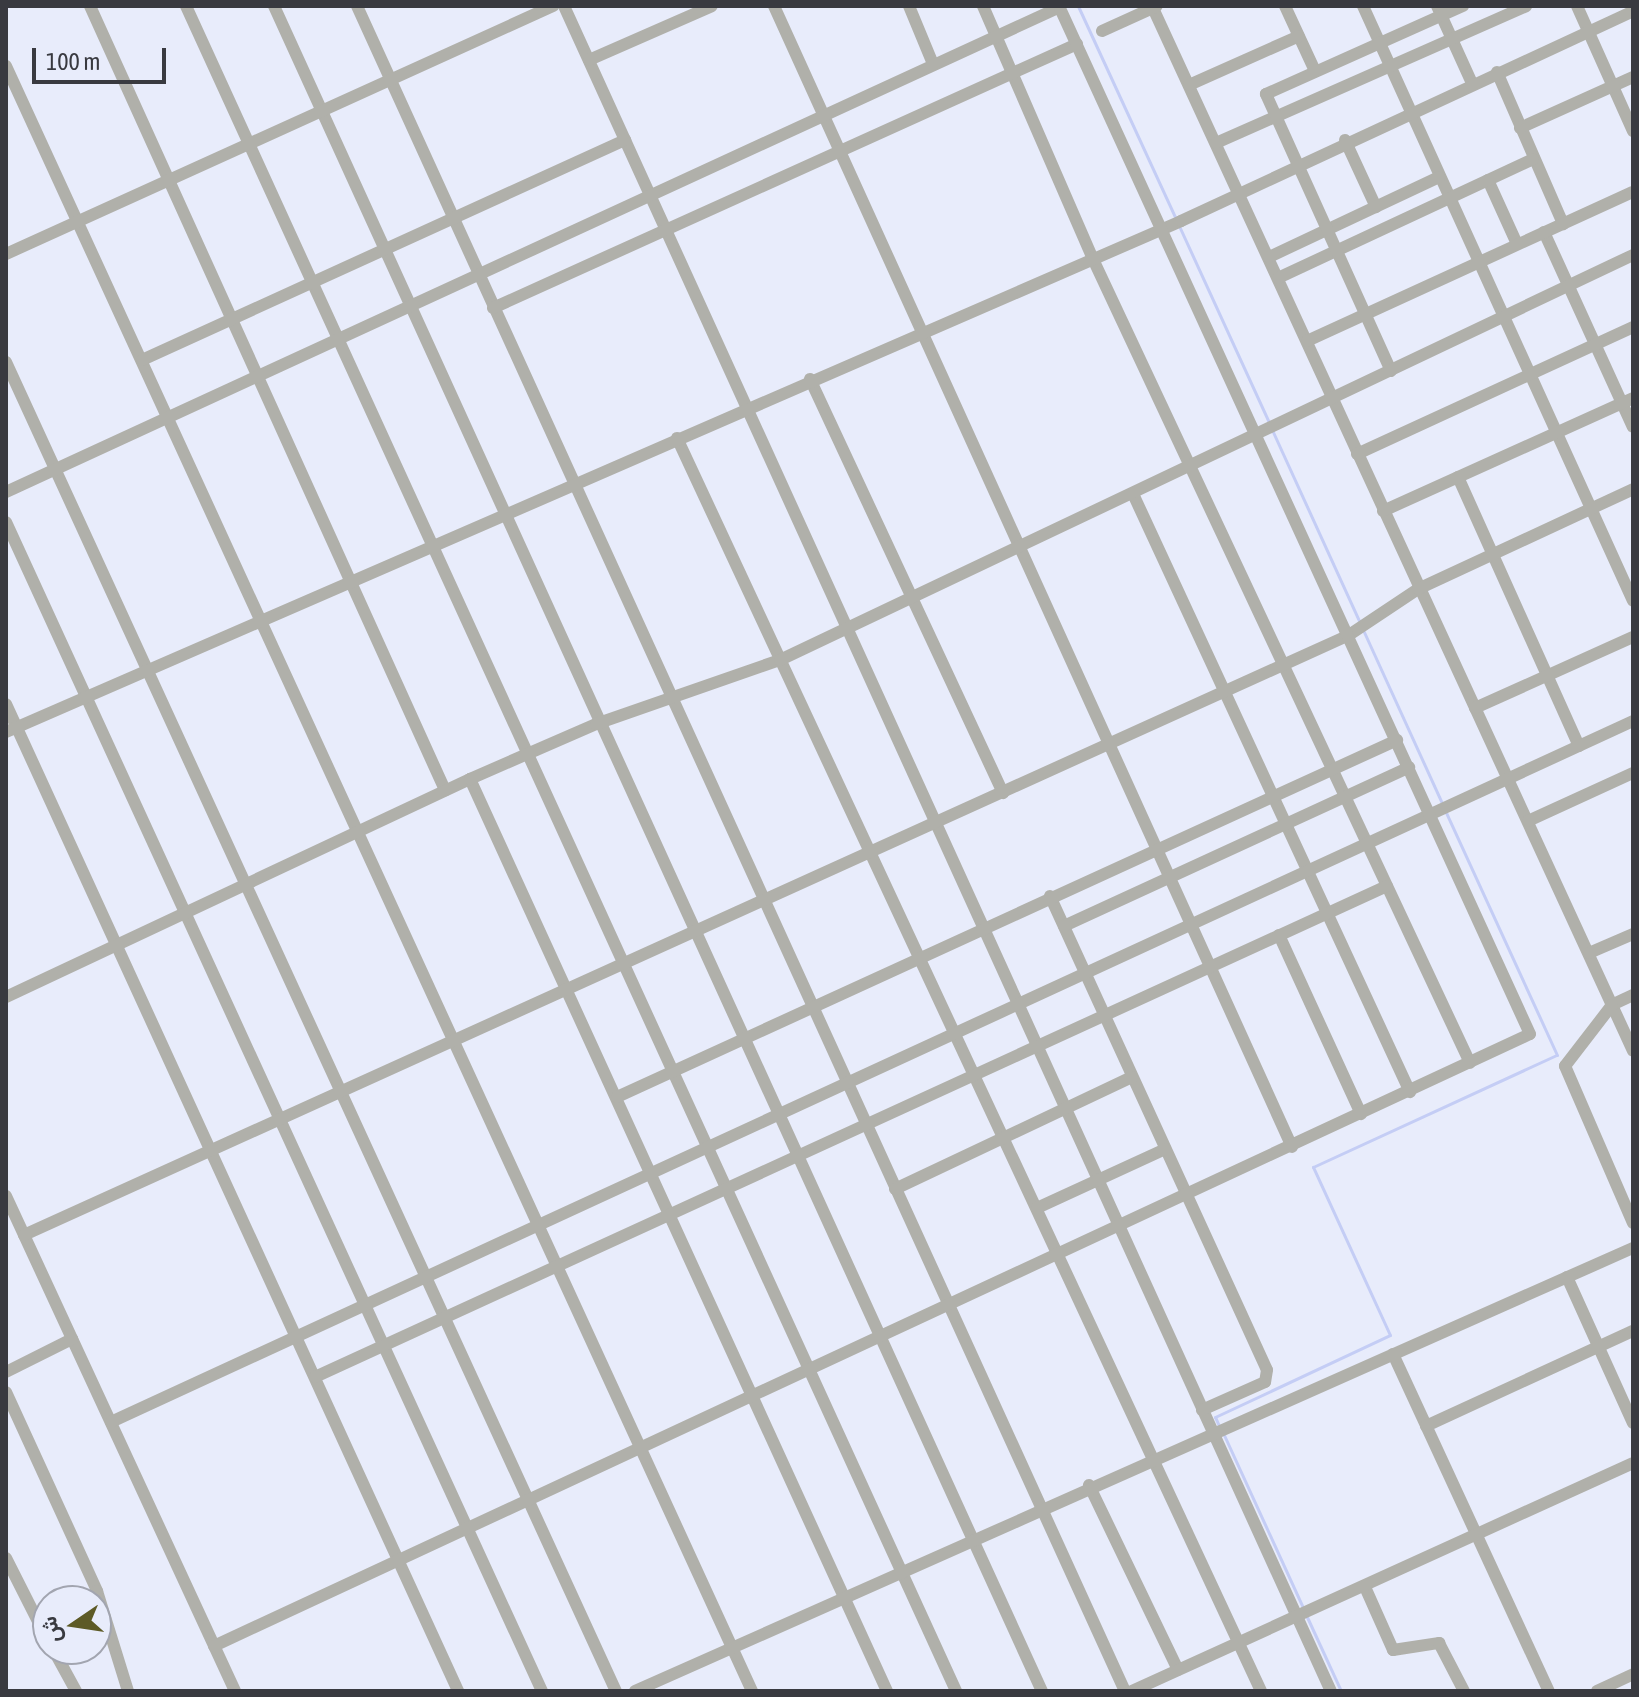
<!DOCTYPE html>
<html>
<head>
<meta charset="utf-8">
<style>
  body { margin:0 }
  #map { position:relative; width:1639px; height:1697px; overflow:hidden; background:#e8ecfb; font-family:"Asap Condensed",Vazirmatn,sans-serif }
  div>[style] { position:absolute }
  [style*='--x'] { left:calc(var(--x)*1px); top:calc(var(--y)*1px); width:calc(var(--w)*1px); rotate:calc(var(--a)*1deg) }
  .stream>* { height:3px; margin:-1.5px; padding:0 1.5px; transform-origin:1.5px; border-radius:1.5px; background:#c4cdf5 }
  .minor>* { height:12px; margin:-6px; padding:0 6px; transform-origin:6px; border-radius:6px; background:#b0b0aa }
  span { translate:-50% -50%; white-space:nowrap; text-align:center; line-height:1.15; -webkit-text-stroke:8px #e8ecfb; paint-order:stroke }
  .frame { position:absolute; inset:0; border:8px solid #393a40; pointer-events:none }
  .north { position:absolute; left:32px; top:1585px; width:80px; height:80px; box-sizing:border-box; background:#e8ecfb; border:2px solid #a2a5b0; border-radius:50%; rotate:257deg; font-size:22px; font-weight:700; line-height:32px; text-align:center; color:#393a40 }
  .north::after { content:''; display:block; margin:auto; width:28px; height:36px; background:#5d5a26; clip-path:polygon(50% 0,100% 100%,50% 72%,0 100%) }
  .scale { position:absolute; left:32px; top:48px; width:134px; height:36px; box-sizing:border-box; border:4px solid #393a40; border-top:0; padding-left:10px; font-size:24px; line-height:28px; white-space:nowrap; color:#393a40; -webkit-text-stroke:6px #e8ecfb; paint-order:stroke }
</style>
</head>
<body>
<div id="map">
  <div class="stream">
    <i style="--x:1078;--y:6;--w:237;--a:65.3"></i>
    <i style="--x:1180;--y:228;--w:217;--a:65.4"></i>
    <i style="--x:1273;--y:432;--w:212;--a:65.5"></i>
    <i style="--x:1364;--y:632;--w:188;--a:65.5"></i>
    <i style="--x:1220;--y:1428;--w:12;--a:-114"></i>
    <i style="--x:1215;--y:1417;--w:193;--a:-25.1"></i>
    <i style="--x:1390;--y:1335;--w:185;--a:-114.6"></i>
    <i style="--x:1313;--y:1167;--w:268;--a:-24.7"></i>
    <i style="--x:1557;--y:1055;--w:269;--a:-114.6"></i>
    <i style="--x:1224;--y:1435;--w:192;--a:65.4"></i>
    <i style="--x:1307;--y:1617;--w:81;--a:65.3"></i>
  </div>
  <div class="minor">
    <i style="--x:90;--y:6;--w:861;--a:65.64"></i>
    <i style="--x:186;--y:6;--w:1853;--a:65.44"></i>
    <i style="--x:274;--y:6;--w:1852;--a:65.5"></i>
    <i style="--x:357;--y:6;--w:1852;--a:65.5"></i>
    <i style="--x:564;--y:6;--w:1851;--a:65.53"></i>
    <i style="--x:774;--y:6;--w:1253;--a:65.58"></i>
    <i style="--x:909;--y:6;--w:63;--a:67.5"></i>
    <i style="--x:983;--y:6;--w:274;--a:66.5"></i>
    <i style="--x:1092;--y:257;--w:890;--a:64.87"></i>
    <i style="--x:1152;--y:6;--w:1150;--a:65.28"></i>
    <i style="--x:1285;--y:6;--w:72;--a:65.2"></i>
    <i style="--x:1363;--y:6;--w:653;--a:65.59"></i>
    <i style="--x:1437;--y:6;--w:85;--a:65.6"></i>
    <i style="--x:1577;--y:6;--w:137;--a:65.9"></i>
    <i style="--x:1102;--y:31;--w:60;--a:-24.4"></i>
    <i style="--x:589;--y:60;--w:134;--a:-23.7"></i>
    <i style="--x:6;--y:66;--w:1788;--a:65.34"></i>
    <i style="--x:1497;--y:72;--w:166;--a:66.5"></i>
    <i style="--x:1189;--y:85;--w:120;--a:-24"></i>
    <i style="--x:1520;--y:128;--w:124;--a:-24.3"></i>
    <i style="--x:1345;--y:140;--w:74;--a:65.2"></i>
    <i style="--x:1216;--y:143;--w:339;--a:-23.8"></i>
    <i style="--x:1488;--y:180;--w:70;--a:65.6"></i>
    <i style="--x:1544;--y:232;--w:214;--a:65.5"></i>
    <i style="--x:6;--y:254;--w:601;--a:-24.39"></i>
    <i style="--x:1269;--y:257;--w:188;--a:-25.2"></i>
    <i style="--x:1278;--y:278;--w:281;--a:-25"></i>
    <i style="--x:493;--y:308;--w:641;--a:-24.33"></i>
    <i style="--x:1307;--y:341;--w:358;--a:-24.6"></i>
    <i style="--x:142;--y:360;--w:531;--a:-24.49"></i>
    <i style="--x:6;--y:362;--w:1462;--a:65.35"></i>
    <i style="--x:1391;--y:371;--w:304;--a:-114.3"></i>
    <i style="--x:1266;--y:94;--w:216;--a:-24.1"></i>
    <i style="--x:810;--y:379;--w:457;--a:65"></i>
    <i style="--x:677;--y:438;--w:1382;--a:65.01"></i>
    <i style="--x:1357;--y:454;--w:304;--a:-24.7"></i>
    <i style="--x:1458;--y:477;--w:295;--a:65.8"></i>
    <i style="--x:6;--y:492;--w:1160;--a:-24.71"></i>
    <i style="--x:1134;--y:496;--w:657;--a:65.15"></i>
    <i style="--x:1383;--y:511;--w:274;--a:-24.3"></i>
    <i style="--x:6;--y:522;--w:1286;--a:65.37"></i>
    <i style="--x:6;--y:704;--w:1086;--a:65.39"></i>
    <i style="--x:1475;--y:708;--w:173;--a:-24.2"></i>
    <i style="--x:6;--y:732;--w:1281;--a:-23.5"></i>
    <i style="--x:1181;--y:221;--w:498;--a:-24.9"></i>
    <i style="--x:470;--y:779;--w:1003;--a:65.43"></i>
    <i style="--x:1528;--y:821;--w:115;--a:-24.6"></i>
    <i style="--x:1050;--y:896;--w:521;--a:65.4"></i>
    <i style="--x:1267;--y:1370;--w:12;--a:99"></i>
    <i style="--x:1265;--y:1382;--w:69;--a:156"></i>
    <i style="--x:1064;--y:926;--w:380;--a:-24.7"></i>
    <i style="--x:1279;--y:935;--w:197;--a:65.4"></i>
    <i style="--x:1589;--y:953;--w:48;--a:-23.4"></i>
    <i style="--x:1633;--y:995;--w:23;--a:155"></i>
    <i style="--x:1612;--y:1005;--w:77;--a:127.6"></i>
    <i style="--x:1565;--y:1066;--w:171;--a:66.6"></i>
    <i style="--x:6;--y:997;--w:513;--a:-25.17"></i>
    <i style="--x:470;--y:779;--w:137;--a:-23.6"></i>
    <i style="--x:596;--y:724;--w:195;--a:-19.2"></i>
    <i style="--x:780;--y:660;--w:944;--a:-25.4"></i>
    <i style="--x:617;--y:1097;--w:858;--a:-24.59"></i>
    <i style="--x:895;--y:1189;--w:262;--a:-25.3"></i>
    <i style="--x:6;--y:1196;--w:545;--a:65.17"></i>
    <i style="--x:1037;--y:1208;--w:141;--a:-24.7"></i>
    <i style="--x:24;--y:1235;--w:1455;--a:-24.36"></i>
    <i style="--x:1349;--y:635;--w:83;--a:-33.7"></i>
    <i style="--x:1418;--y:589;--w:237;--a:-24.9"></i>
    <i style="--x:1567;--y:1277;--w:160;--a:65.7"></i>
    <i style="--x:1393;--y:1354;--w:371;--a:65.2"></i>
    <i style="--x:6;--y:1372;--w:74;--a:-26.6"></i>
    <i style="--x:315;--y:1377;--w:1179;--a:-24.61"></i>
    <i style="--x:6;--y:1392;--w:219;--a:65.4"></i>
    <i style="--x:97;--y:1591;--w:105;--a:72.8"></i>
    <i style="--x:111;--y:1422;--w:1676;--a:-24.73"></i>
    <i style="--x:1426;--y:1426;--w:228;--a:-24.7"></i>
    <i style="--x:1089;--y:1485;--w:205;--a:64.3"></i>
    <i style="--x:6;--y:1558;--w:93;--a:63.2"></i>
    <i style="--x:1365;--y:1587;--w:69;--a:66"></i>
    <i style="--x:1393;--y:1650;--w:47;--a:-8.7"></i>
    <i style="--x:1439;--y:1643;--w:54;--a:62.5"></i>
    <i style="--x:214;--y:1646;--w:1451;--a:-24.94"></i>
    <i style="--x:1530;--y:1034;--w:1131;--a:-114.62"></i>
    <i style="--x:53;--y:1649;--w:48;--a:61.3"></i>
    <i style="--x:635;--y:1691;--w:1092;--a:-23.94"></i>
    <i style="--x:1132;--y:1691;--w:550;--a:-24.47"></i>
    <i style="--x:1597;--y:1691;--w:40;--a:-25"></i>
  </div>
  <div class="frame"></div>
  <div class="north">ش</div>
  <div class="scale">100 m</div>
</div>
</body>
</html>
